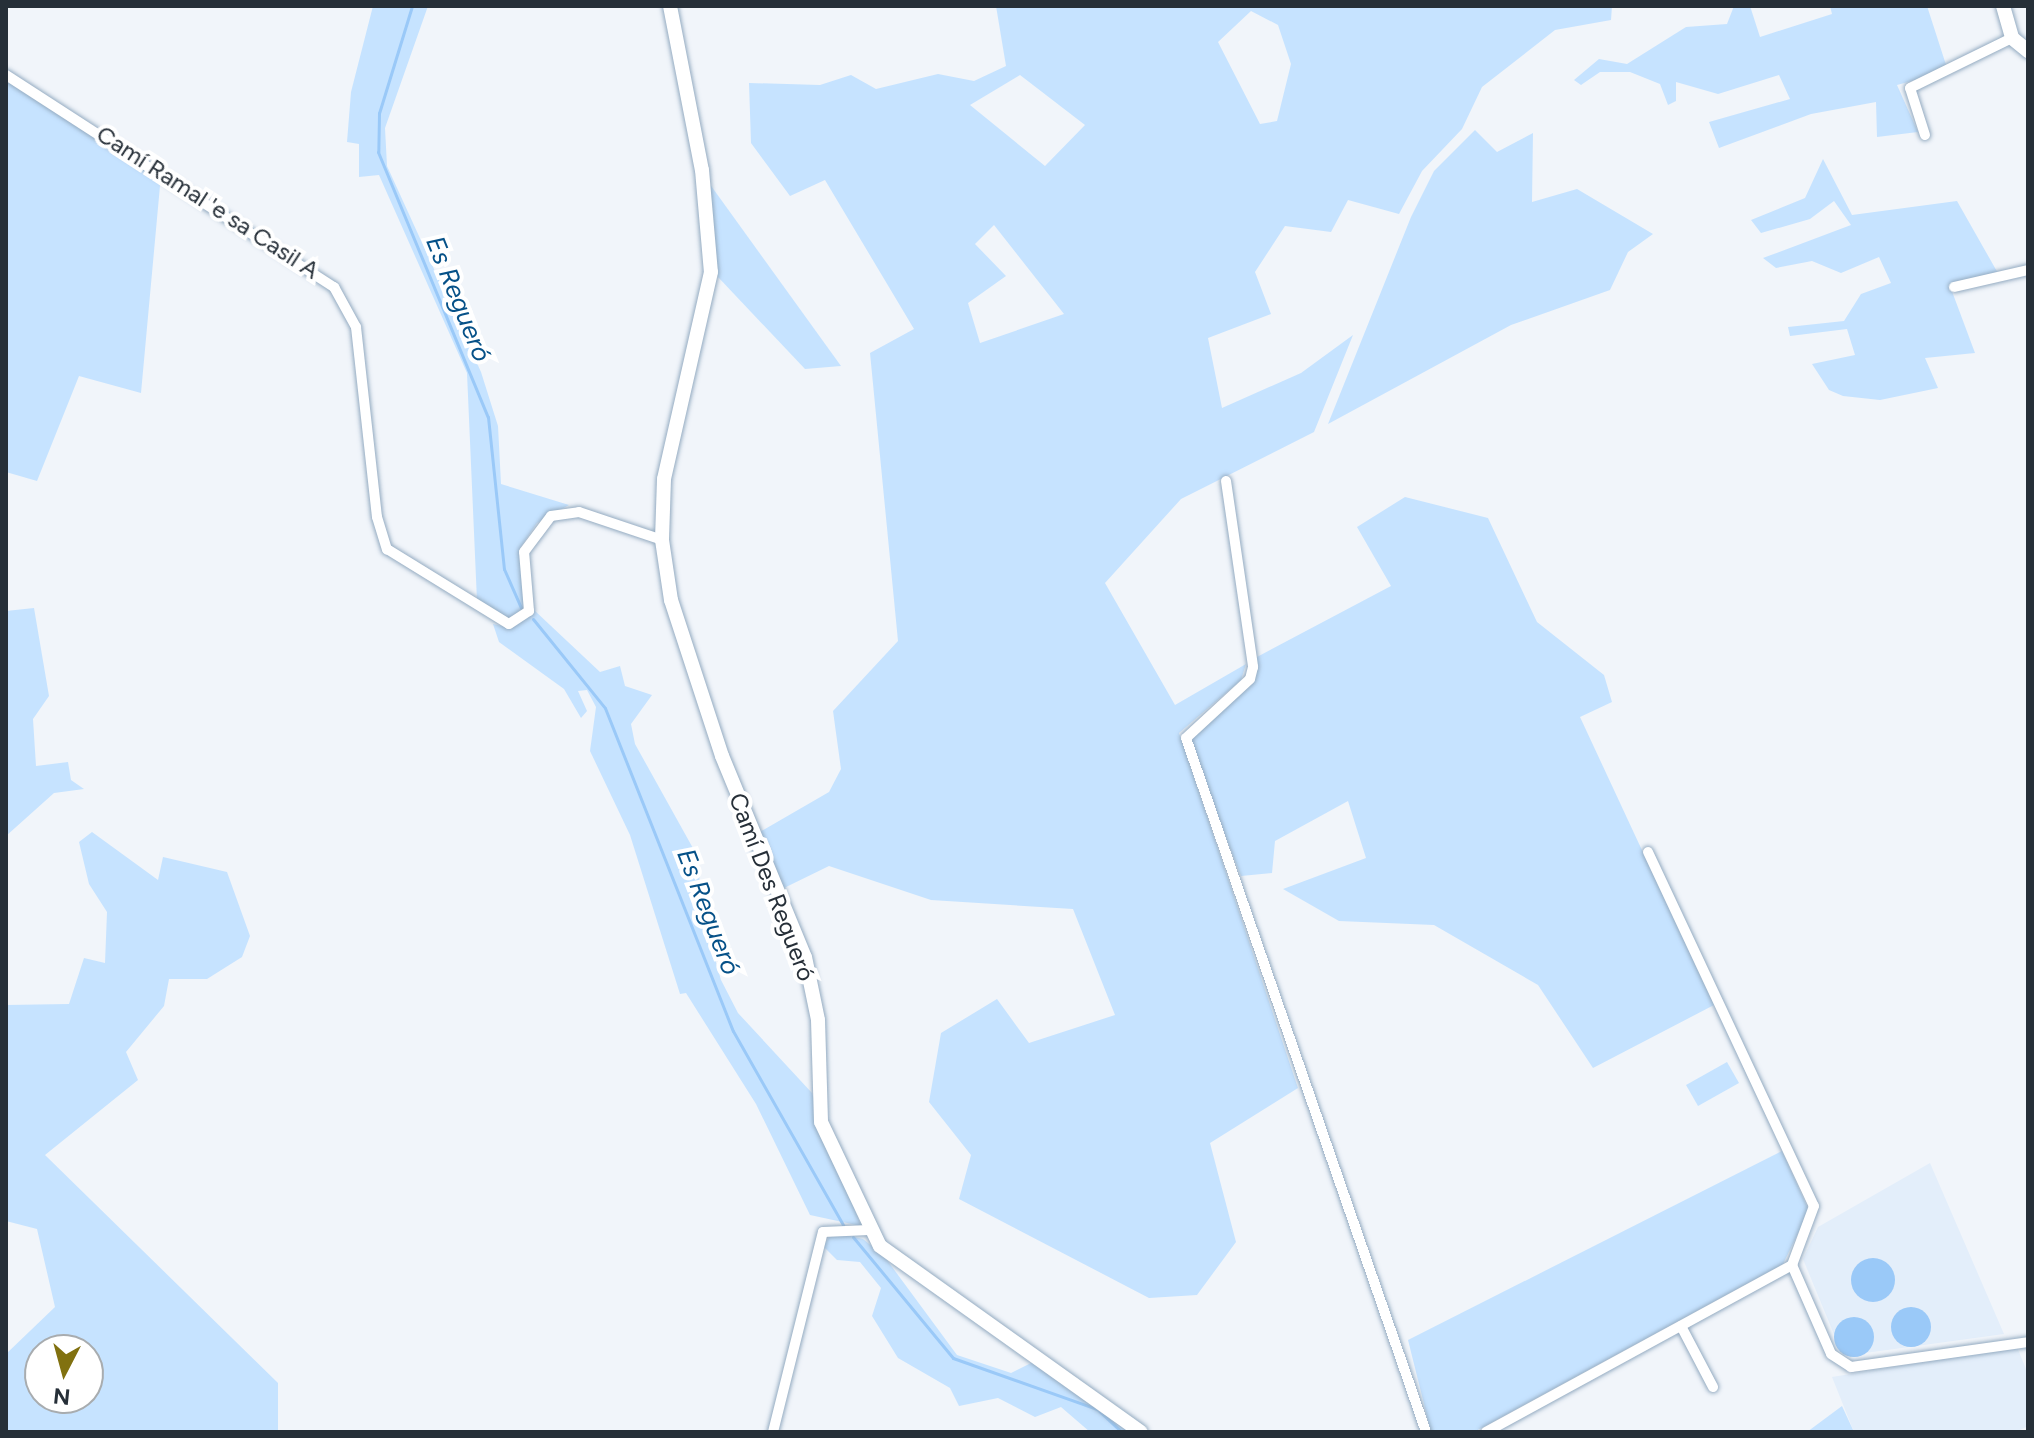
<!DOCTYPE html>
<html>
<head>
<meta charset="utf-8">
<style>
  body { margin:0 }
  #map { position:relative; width:2034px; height:1438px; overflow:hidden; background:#f1f5fa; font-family:Figtree,sans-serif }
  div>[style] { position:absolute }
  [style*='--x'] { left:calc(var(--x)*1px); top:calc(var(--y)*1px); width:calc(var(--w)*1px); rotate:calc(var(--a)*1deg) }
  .built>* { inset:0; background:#e3eefa }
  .green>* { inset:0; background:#c6e3ff }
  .water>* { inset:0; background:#9ac9f8 }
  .round { border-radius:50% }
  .stream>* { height:3px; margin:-1.5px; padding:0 1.5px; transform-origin:1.5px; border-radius:1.5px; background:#9ac9f8 }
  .roads { filter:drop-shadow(0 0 2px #94abc1) drop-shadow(0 0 2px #94abc1) }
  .street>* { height:10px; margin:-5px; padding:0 5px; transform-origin:5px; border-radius:5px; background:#fff }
  .secondary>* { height:14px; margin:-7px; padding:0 7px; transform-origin:7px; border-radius:7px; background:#fff }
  span { translate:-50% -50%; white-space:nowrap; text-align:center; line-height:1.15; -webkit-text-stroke:8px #fff; paint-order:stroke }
  .street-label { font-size:24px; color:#262f38 }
  .water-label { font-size:26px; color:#065188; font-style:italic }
  .frame { position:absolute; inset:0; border:8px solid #262f38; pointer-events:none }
  .north { position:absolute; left:24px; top:1334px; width:80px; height:80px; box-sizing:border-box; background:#fff; border:2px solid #a8acaf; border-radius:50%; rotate:186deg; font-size:22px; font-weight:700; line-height:32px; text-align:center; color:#262f38 }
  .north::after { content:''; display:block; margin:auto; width:28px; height:36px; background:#817110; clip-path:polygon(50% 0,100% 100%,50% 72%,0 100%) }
</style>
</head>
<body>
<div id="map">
  <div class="built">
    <i style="clip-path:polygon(1930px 1163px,2004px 1334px,1843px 1356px,1803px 1259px,1818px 1227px)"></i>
    <i style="clip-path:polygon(2017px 1347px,2028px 1374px,2028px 1426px,2016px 1432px,1854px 1432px,1832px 1377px)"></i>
  </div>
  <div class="green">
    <i style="clip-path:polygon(373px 6px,428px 6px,385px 128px,387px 166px,481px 372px,498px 426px,501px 484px,569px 505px,537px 523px,520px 548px,527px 603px,510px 620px,477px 601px,467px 373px,379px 175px,359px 177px,359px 144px,347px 142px,351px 92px)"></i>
    <i style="clip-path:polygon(evenodd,996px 6px,1612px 6px,1611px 20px,1555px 30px,1482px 87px,1462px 129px,1422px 171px,1399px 214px,1348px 200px,1331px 232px,1285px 226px,1255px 272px,1271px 314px,1208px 338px,1222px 408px,1301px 373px,1353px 335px,1314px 432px,1181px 499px,1105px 583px,1175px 705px,1246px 664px,1241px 680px,1179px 733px,1298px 1088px,1210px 1143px,1236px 1242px,1197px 1295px,1149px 1298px,959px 1199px,971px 1155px,929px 1102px,941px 1033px,997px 999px,1029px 1043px,1115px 1015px,1073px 909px,931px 900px,829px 866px,784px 888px,758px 833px,829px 792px,841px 769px,833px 711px,898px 641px,870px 353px,914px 329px,825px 180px,790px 196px,751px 143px,749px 83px,820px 85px,851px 75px,876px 89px,938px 74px,974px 81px,1006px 66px,996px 6px,1251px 11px,1278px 25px,1291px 64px,1277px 121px,1260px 124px,1218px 42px,1251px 11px,996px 6px,1020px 75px,1085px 125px,1045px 166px,970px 105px,1020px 75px,996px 6px,994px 225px,1064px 314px,980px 343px,968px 303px,1006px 276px,975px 244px,994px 225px)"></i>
    <i style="clip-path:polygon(1734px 6px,1750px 6px,1760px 37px,1832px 14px,1830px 6px,1927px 6px,1948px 71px,1897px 85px,1918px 132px,1877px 137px,1876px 102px,1811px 114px,1719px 148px,1709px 122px,1790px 99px,1779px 75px,1718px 94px,1676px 82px,1676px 101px,1668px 105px,1660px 84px,1630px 72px,1600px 72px,1581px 85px,1574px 80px,1599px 59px,1627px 64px,1686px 27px,1727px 24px)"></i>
    <i style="clip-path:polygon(6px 80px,161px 175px,141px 393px,79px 376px,37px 481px,6px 472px)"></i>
    <i style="clip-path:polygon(1475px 130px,1497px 152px,1533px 133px,1532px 202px,1577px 189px,1653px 234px,1628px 252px,1610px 290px,1511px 325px,1328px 424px,1411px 217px,1434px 171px)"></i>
    <i style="clip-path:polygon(1823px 159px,1852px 215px,1957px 201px,1999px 275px,1950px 286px,1975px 353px,1925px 358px,1938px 388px,1880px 400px,1843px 396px,1829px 390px,1812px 364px,1855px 355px,1847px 329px,1790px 336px,1788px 327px,1844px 321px,1861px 294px,1891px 283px,1879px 257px,1841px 273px,1812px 261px,1776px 268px,1763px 258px,1851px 225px,1834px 201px,1810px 219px,1761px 233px,1751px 220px,1805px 198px)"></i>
    <i style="clip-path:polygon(709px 183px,841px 366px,805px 369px,718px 277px)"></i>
    <i style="clip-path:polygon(1405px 497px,1488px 518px,1537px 622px,1604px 675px,1612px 702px,1580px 717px,1714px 1005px,1593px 1068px,1538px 985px,1434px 925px,1339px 921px,1283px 889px,1366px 858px,1348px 801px,1275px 841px,1272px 873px,1241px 876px,1191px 747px,1193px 734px,1256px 679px,1257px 657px,1391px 586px,1357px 527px)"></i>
    <i style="clip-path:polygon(34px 608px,49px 696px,33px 719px,36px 766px,68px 762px,71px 780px,84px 789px,54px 793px,6px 836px,6px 611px)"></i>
    <i style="clip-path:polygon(534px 610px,600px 672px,620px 666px,625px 686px,652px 695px,631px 724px,635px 744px,699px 859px,700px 906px,721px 980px,738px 1013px,812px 1093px,861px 1226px,810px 1215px,756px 1104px,686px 993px,680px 994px,630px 835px,590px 751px,596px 707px,587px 690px,578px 691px,587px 711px,581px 718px,564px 689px,499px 642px,493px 624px,511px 628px)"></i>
    <i style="clip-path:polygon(evenodd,92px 832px,158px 880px,163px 857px,227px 872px,250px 936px,242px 957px,207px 979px,169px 979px,164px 1006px,126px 1052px,138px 1080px,45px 1155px,278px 1383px,278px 1432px,6px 1432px,6px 1354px,55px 1307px,37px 1229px,6px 1221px,6px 1005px,69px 1004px,84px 958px,105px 963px,107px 912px,89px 884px,79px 842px,92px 832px,40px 1350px,88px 1350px,88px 1398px,40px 1398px,40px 1350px)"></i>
    <i style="clip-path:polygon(1727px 1062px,1739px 1083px,1698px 1106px,1686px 1085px)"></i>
    <i style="clip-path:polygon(1782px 1151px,1809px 1211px,1783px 1264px,1474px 1432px,1431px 1432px,1408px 1340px)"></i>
    <i style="clip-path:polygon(833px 1232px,863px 1239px,884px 1256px,957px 1355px,1011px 1373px,1035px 1361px,1135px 1432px,1090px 1432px,1061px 1407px,1035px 1417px,998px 1398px,959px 1406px,950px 1388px,898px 1358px,872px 1316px,881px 1288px,860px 1262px,837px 1260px,823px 1246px)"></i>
    <i style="clip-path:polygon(1842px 1406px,1854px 1432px,1807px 1432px)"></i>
  </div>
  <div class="water">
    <i class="round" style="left:1851px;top:1258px;width:44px;height:44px"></i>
    <i class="round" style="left:1891px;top:1307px;width:40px;height:40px"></i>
    <i class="round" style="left:1834px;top:1317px;width:40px;height:40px"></i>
  </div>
  <div class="stream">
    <i style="--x:412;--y:6;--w:112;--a:107.1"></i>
    <i style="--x:379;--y:113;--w:39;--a:91"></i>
    <i style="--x:378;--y:152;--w:287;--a:67.5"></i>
    <i style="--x:488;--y:417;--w:153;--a:84"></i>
    <i style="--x:504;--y:569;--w:45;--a:66.3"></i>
    <i style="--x:533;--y:619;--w:114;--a:51"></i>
    <i style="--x:605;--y:708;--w:347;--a:68.4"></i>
    <i style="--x:733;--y:1031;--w:223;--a:60.4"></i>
    <i style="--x:853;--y:1237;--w:157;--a:50.4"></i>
    <i style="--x:953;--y:1358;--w:153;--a:19.5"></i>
    <i style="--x:1097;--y:1409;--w:34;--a:43"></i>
  </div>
  <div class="roads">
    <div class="street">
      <i style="--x:6;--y:75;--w:391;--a:32.9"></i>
      <i style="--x:334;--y:287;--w:46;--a:61.2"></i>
      <i style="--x:356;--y:327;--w:191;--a:83.7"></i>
      <i style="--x:377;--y:517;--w:34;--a:73"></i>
      <i style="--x:387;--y:549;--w:143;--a:31.6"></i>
      <i style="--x:509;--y:624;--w:24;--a:-33"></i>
      <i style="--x:529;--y:611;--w:59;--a:-94.8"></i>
      <i style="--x:524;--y:552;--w:45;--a:-53.1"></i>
      <i style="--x:551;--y:516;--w:28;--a:-8"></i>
      <i style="--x:579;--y:512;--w:88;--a:18.6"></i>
      <i style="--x:1925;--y:135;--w:49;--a:-107.7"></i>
      <i style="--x:1910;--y:88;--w:114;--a:-26.1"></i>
      <i style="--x:1954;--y:287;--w:76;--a:-12.9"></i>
      <i style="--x:1226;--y:481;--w:188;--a:81.7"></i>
      <i style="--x:1253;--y:667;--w:12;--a:104"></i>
      <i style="--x:1250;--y:679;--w:87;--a:137.3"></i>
      <i style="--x:1186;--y:738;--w:734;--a:70.92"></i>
      <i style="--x:1648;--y:852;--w:391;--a:64.9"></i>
      <i style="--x:1814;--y:1206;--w:63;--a:110.4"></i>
      <i style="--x:1681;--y:1326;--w:69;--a:62.3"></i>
      <i style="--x:773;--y:1432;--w:206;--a:-76"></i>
      <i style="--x:823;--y:1232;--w:46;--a:-2.5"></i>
      <i style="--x:1486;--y:1432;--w:349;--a:-28.6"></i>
      <i style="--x:1792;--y:1265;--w:97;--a:66.3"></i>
      <i style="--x:1831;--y:1354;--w:24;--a:33"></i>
      <i style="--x:1851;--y:1367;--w:179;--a:-8"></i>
    </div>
    <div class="secondary">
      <i style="--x:670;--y:6;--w:167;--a:79"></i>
      <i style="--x:702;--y:170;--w:102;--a:85"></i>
      <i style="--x:711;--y:272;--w:212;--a:102.8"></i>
      <i style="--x:664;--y:479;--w:61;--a:91.9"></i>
      <i style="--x:662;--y:540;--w:61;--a:81.5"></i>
      <i style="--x:671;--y:600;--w:164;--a:71.9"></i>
      <i style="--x:722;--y:756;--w:217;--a:67.6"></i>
      <i style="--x:805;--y:957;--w:64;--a:78.3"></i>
      <i style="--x:818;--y:1020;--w:102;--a:88.3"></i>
      <i style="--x:821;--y:1122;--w:137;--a:64.6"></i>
      <i style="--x:880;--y:1246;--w:320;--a:35.5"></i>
      <i style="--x:2003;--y:6;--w:33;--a:74"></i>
      <i style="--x:2012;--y:38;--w:21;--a:39"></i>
    </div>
  </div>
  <div class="street-label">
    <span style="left:208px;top:202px;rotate:33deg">Camí Ramal 'e sa Casil A</span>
    <span style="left:772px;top:887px;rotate:69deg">Camí Des Regueró</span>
  </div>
  <div class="water-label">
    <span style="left:458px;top:299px;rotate:68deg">Es Regueró</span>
    <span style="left:708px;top:912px;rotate:69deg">Es Regueró</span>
  </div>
  <div class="frame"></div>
  <div class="north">N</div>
</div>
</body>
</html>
